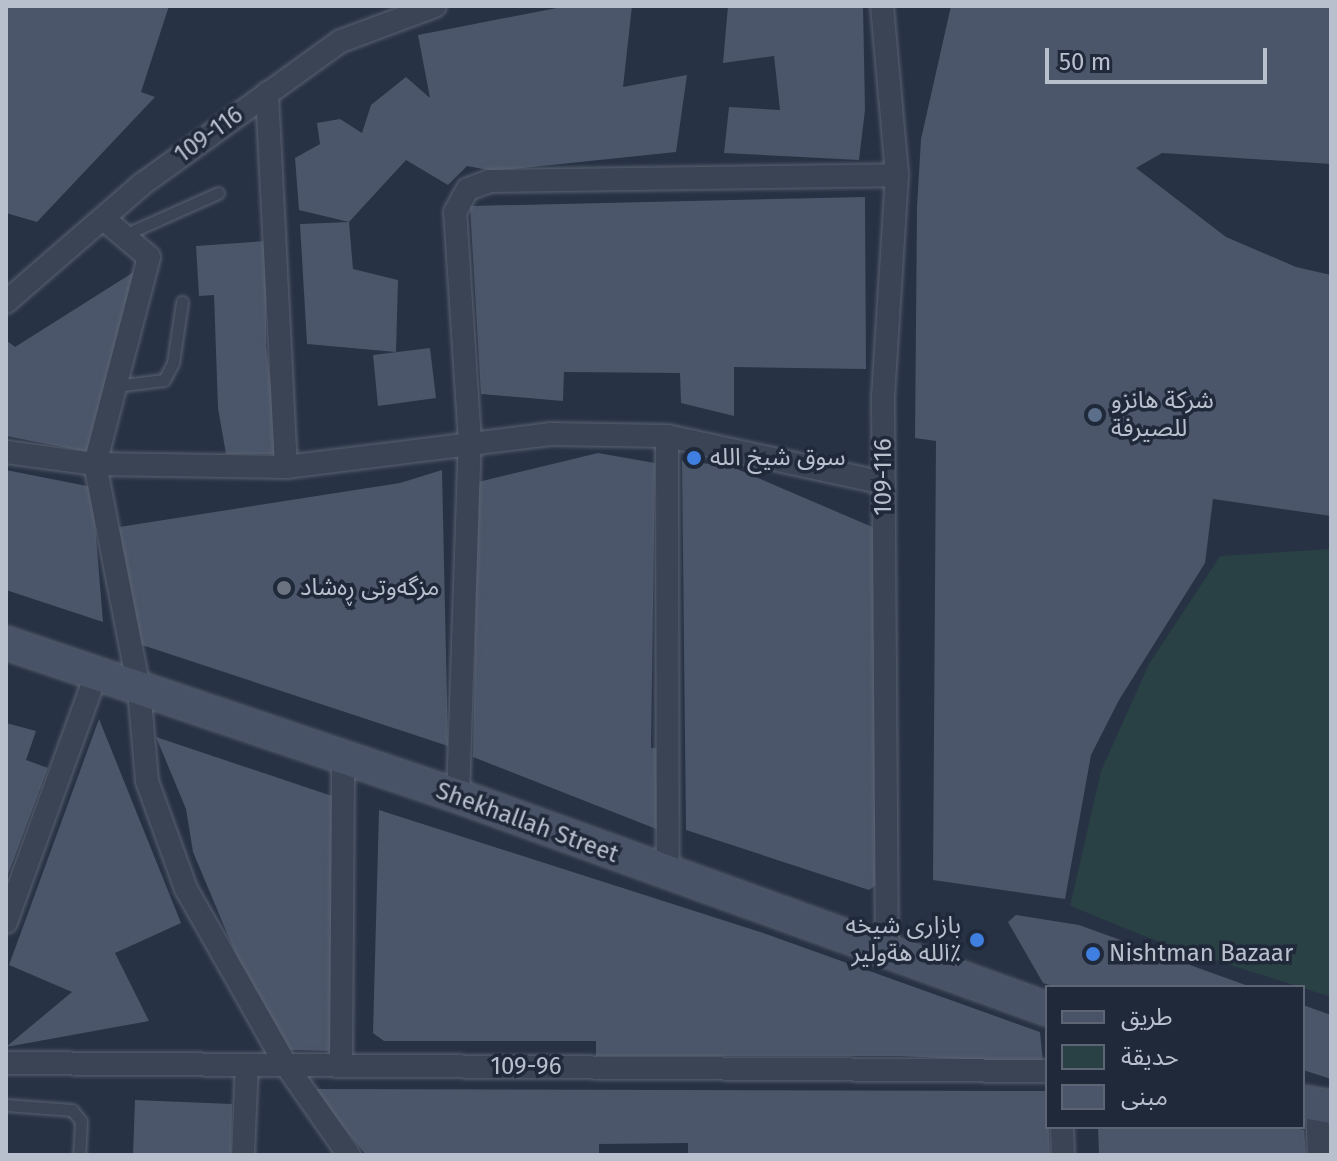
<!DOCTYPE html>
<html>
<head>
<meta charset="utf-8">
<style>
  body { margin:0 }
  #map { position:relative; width:1337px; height:1161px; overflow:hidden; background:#273244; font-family:"Fira Sans","Noto Sans Arabic",sans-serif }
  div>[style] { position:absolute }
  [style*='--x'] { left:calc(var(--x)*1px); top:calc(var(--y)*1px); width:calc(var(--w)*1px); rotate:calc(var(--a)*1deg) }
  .green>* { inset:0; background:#294045 }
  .building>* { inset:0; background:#4b566a }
  .roads { filter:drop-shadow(0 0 2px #5a6271) drop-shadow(0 0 2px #5a6271) }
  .lane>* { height:11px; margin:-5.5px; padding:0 5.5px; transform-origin:5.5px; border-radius:5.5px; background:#3b4454 }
  .street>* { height:22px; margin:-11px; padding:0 11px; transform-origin:11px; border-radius:11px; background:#3b4454 }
  .secondary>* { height:32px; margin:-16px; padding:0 16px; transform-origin:16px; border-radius:16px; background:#495367 }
  .dots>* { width:22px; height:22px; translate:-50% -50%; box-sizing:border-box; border:4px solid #202939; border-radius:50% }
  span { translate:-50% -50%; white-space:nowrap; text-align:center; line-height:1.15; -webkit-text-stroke:7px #202939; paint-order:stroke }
  .street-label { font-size:24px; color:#b9c0cd }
  .poi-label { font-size:24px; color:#b9c0cd }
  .left { translate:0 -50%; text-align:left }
  .right { translate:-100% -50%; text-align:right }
  .frame { position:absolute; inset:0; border:8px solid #b9c0cd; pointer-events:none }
  .legend { position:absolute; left:1045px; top:985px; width:260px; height:144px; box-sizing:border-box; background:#202939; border:2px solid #5d6574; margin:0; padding:10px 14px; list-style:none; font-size:24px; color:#b9c0cd }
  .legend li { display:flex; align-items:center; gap:16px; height:40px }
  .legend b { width:40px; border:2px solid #5d6574 }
  .scale { position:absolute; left:1045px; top:48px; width:222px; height:36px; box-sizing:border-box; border:4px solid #b9c0cd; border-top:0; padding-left:10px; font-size:24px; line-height:28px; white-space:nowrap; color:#b9c0cd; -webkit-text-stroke:6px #202939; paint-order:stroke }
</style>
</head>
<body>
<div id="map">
  <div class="green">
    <i style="clip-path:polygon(1331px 549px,1331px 997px,1159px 942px,1070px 906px,1101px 771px,1149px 664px,1220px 556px)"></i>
  </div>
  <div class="building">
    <i style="clip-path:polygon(6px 6px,169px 6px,141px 92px,155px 97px,37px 222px,6px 213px)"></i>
    <i style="clip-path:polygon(567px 6px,632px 6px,623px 87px,687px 75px,676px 152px,494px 171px,467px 166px,448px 185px,406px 160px,349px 222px,299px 210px,295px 158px,320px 144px,317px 123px,340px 119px,362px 133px,371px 105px,406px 77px,430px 98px,418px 35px)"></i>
    <i style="clip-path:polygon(728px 6px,863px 6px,865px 110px,859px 160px,724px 153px,729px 107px,780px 110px,774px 56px,723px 63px)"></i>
    <i style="clip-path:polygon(951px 6px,1331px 6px,1331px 164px,1162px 153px,1136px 168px,1226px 237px,1296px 267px,1331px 275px,1331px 516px,1213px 499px,1205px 563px,1119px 700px,1091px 755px,1065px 899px,933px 880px,936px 441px,915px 438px,917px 207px,921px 139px)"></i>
    <i style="clip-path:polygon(865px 197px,866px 369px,734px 367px,734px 416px,681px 403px,680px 373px,564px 372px,563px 401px,481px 394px,470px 206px)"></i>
    <i style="clip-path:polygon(349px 222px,353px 269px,398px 280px,396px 352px,307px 344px,300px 224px)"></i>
    <i style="clip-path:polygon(266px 241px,266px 345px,279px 454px,226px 454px,218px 408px,214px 295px,199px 296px,196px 246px)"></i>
    <i style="clip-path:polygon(137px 270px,88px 452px,6px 436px,6px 340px,15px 347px)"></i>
    <i style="clip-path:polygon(430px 348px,436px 398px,378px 406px,373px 355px)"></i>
    <i style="clip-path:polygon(598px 453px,655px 463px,651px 748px,662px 748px,664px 832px,473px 757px,478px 482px)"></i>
    <i style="clip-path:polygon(682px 461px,730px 466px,877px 529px,876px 885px,869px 890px,686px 830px)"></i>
    <i style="clip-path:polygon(6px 470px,92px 487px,103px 622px,6px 590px)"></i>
    <i style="clip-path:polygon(442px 470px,448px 746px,139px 644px,119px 527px,400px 483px)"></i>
    <i style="clip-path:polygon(99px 719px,181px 923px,115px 953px,149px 1021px,6px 1047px,72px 992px,9px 965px)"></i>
    <i style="clip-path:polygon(6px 723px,36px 731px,26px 760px,48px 768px,6px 880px)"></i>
    <i style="clip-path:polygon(156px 737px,332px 796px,334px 1051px,289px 1050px,245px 976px,193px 852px,186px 809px)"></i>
    <i style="clip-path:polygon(379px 810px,766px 934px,1040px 1032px,1043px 1063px,900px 1056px,596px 1056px,596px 1041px,384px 1041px,373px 1033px)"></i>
    <i style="clip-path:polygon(1016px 915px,1079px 925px,1251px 987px,1056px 987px,1043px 983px,1008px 922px)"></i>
    <i style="clip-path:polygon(1303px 1005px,1331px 1015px,1331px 1079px,1303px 1070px)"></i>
    <i style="clip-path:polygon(313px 1089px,1047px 1091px,1050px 1155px,688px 1155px,688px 1143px,599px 1144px,599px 1155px,366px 1155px)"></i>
    <i style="clip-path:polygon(135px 1100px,232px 1104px,231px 1155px,133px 1155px)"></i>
    <i style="clip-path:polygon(1098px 1127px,1294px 1127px,1304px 1130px,1306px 1155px,1099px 1155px)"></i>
  </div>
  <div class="roads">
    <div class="lane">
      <i style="--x:124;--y:235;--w:103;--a:-24.1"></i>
      <i style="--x:116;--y:386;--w:48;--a:-7.1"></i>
      <i style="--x:164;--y:380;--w:19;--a:-62"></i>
      <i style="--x:173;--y:363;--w:62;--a:-81.6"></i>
      <i style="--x:6;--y:1105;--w:66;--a:4.3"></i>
      <i style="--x:72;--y:1110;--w:14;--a:51"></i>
      <i style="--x:81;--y:1121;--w:34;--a:93"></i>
    </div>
    <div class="street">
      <i style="--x:882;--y:6;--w:170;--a:84.9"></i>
      <i style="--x:897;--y:175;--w:221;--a:93.6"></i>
      <i style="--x:883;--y:396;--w:554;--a:89.59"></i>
      <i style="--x:267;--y:93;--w:374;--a:87.1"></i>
      <i style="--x:105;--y:220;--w:57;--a:40.1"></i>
      <i style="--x:149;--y:257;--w:214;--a:104.6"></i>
      <i style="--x:95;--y:464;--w:229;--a:78.9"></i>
      <i style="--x:139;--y:689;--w:92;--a:85"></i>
      <i style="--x:147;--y:781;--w:115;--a:70.1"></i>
      <i style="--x:186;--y:889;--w:202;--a:60.4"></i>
      <i style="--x:286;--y:1065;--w:110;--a:55"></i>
      <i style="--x:6;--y:302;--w:179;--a:-40.9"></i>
      <i style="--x:141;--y:185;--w:246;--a:-35.8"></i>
      <i style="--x:341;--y:41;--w:100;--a:-20.4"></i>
      <i style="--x:667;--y:436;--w:439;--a:89.9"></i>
      <i style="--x:6;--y:452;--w:90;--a:7.7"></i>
      <i style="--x:95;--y:464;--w:191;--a:0.9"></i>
      <i style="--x:286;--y:467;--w:267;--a:-7.1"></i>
      <i style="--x:551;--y:434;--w:116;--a:1"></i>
      <i style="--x:667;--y:436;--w:222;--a:12.2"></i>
      <i style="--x:458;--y:796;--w:354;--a:-88.1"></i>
      <i style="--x:470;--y:442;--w:230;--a:-93.7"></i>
      <i style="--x:455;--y:212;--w:26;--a:-61"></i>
      <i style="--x:468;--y:189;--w:23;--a:-20"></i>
      <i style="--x:490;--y:181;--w:407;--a:-0.8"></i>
      <i style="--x:6;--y:922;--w:263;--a:-70"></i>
      <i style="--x:6;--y:1063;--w:1041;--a:0.44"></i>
      <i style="--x:341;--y:1066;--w:307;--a:-89.6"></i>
      <i style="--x:1317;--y:1105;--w:50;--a:87.7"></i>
      <i style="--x:1062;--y:1127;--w:28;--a:88"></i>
      <i style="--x:243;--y:1155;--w:90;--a:-87.5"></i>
    </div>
    <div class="secondary">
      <i style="--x:6;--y:643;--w:477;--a:18.7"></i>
      <i style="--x:458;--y:796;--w:626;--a:19.88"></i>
      <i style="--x:1303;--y:1102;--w:28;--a:10"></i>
    </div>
  </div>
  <div class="dots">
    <i style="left:1095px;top:415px;background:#5c6f8a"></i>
    <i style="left:694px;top:458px;background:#3f7fe0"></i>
    <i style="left:284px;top:588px;background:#6b7280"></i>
    <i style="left:977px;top:940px;background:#3f7fe0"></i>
    <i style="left:1093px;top:954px;background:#3f7fe0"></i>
  </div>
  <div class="street-label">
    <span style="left:209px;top:135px;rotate:-36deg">109-116</span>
    <span style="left:884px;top:477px;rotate:-90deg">109-116</span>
    <span style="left:527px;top:823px;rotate:20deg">Shekhallah Street</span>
    <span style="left:526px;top:1067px">109-96</span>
  </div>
  <div class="poi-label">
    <span class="left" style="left:1111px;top:415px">شركة هانزو<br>للصيرفة</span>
    <span class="left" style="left:710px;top:458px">سوق شيخ الله</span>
    <span class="left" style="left:300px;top:588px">مزگەوتی ڕەشاد</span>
    <span class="right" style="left:961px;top:940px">بازاری شیخه<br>الله هةولیر٪</span>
    <span class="left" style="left:1109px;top:954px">Nishtman Bazaar</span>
  </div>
  <div class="frame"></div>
  <ul class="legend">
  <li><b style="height:10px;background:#495367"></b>طريق</li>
  <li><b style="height:22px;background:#294045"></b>حديقة</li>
  <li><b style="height:22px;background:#4b566a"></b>مبنى</li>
  </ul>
  <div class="scale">50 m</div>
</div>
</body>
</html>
